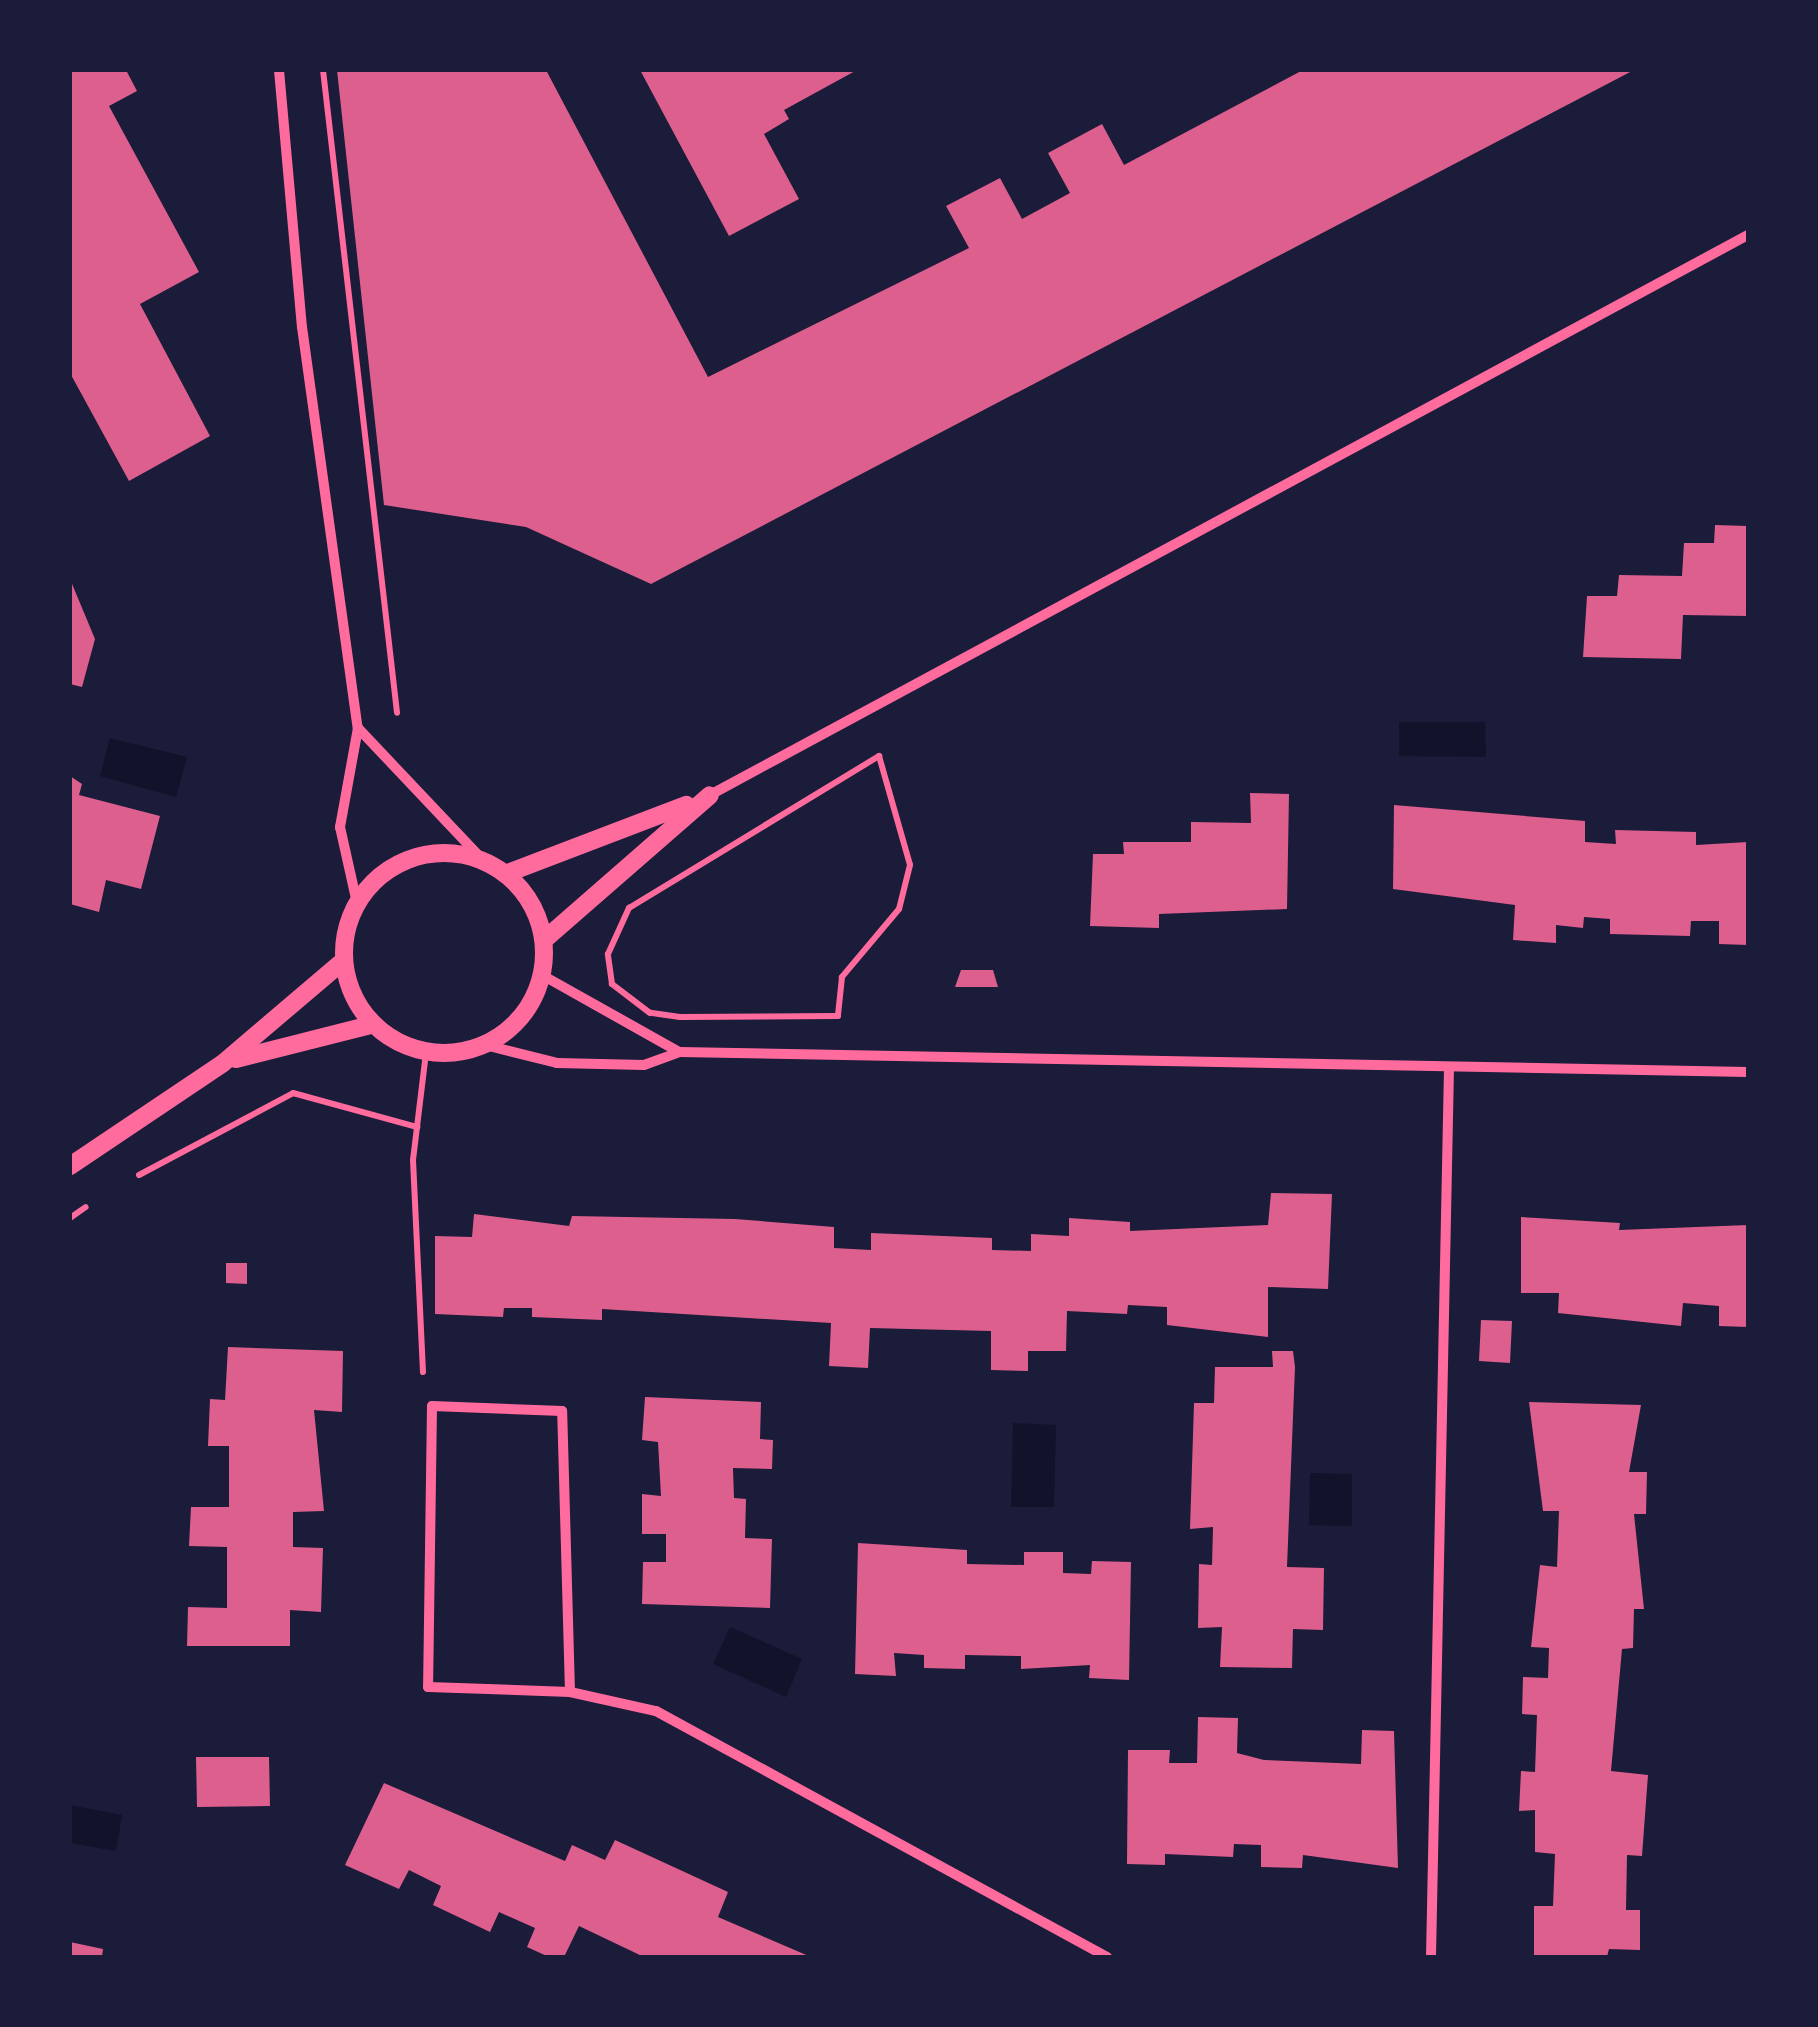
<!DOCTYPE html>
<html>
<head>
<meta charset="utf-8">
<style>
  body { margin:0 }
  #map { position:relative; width:1818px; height:2027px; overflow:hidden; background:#1b1b3a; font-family:Ubuntu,sans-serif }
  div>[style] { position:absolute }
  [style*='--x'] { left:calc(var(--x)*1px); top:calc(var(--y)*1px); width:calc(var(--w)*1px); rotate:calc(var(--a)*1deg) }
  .water>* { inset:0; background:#12122b }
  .building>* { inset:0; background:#dd5f8e }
  .path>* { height:6px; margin:-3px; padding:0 3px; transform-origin:3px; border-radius:3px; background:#ff6b9d }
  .minor>* { height:10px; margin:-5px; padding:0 5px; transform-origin:5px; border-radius:5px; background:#ff6b9d }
  .tertiary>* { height:18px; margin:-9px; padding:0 9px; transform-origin:9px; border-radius:9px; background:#ff6b9d }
  .tertiary>.ring { margin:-9px; padding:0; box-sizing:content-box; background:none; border:18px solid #ff6b9d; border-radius:50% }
  span { translate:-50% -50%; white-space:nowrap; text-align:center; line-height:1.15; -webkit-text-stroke:10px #1b1b3a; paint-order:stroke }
  .frame { position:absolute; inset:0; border:72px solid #1b1b3a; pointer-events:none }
</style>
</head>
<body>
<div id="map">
  <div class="water">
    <i style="clip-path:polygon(1399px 722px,1485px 722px,1486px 757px,1399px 756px)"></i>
    <i style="clip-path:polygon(110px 738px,187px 757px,176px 797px,100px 776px)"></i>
    <i style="clip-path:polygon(1013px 1423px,1056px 1425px,1054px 1507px,1011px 1507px)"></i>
    <i style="clip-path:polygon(1310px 1473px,1352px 1474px,1352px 1526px,1309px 1525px)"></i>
    <i style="clip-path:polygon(730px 1627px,802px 1659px,786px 1697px,713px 1664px)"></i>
    <i style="clip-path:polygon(70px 1805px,122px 1815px,116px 1851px,70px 1843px)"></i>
  </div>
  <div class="building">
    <i style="clip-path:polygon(70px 70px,126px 70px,137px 91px,109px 106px,199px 272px,140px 304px,210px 436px,129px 481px,70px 373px)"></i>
    <i style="clip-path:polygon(337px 70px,546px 70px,708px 377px,969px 248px,946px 206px,1000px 178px,1022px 219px,1070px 193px,1048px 153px,1102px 124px,1124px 165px,1303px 70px,1634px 70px,651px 584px,526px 527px,384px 505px)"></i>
    <i style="clip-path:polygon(640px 70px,857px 70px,784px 110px,789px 119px,764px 134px,799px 199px,729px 236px)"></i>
    <i style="clip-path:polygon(1715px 525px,1748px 526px,1748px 616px,1683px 615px,1681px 659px,1583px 657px,1587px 596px,1617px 596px,1619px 575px,1682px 576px,1684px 543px,1714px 543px)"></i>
    <i style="clip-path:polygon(70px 579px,95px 639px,82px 687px,70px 684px)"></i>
    <i style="clip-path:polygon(70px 776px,82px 784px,79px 795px,160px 816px,141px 889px,106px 880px,99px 912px,70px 904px)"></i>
    <i style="clip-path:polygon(1250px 793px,1289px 794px,1287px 909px,1159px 914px,1159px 928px,1090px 926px,1093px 854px,1124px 854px,1123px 842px,1191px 842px,1191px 822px,1251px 823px)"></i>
    <i style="clip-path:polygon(1394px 805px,1585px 821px,1585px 842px,1616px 844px,1615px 830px,1696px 832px,1696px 845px,1748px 842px,1748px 945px,1719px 944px,1719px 921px,1691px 921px,1690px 936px,1610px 934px,1610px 919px,1584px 917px,1583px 928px,1556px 925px,1556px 943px,1513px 940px,1515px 905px,1393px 889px)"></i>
    <i style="clip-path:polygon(961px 970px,993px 970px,998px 987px,955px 987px)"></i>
    <i style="clip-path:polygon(1271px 1193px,1332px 1194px,1328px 1289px,1268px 1287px,1268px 1337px,1167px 1325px,1167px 1307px,1128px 1305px,1127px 1314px,1067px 1311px,1066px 1351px,1028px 1351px,1028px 1371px,991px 1370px,991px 1331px,870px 1328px,868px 1368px,829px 1366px,831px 1323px,602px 1309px,602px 1320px,532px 1317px,532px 1308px,504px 1308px,503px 1317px,435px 1314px,435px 1236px,472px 1237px,474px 1214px,569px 1226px,572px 1216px,735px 1219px,834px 1227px,834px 1248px,871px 1250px,871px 1233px,992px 1238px,992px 1250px,1031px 1251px,1031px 1234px,1069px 1236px,1069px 1218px,1130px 1222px,1130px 1231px,1268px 1225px)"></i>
    <i style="clip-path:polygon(1521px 1217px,1620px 1223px,1619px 1230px,1748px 1225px,1748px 1327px,1719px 1326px,1719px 1306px,1683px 1303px,1681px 1326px,1558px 1313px,1559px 1293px,1521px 1293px)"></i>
    <i style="clip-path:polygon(226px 1263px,247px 1263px,247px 1284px,226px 1283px)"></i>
    <i style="clip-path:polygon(1481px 1320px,1512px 1321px,1510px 1363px,1479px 1361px)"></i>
    <i style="clip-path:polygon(228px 1347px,343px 1351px,342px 1412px,314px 1410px,324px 1511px,293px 1512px,293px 1547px,323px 1548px,321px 1612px,290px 1610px,290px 1646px,187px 1646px,188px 1607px,227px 1608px,227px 1547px,189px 1546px,191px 1507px,229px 1507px,229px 1446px,208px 1446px,210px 1399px,225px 1400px)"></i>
    <i style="clip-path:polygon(1272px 1351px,1293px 1351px,1295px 1367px,1287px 1567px,1324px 1568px,1323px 1630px,1293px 1629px,1292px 1668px,1220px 1667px,1222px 1627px,1198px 1628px,1199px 1564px,1212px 1565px,1213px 1527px,1190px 1529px,1194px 1403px,1214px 1403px,1215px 1367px,1273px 1367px)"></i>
    <i style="clip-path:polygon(645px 1397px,761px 1402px,760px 1439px,773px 1440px,772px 1469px,733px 1468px,734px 1498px,746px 1499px,745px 1538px,772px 1539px,770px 1608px,642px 1604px,643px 1562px,666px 1562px,666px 1534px,642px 1534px,642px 1494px,661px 1496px,658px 1442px,642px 1440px)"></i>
    <i style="clip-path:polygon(1529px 1402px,1641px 1405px,1629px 1472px,1647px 1472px,1646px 1514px,1634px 1514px,1644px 1609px,1634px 1609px,1633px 1648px,1622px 1649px,1611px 1771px,1648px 1775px,1642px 1856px,1627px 1855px,1626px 1910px,1640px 1910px,1640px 1950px,1609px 1949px,1607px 1957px,1534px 1957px,1534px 1906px,1553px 1906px,1555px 1854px,1535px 1852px,1535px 1810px,1519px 1811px,1521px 1771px,1535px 1772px,1537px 1715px,1522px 1714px,1523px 1677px,1548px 1678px,1549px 1648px,1531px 1647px,1540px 1565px,1557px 1567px,1559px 1511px,1543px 1511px)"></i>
    <i style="clip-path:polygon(858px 1543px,967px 1550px,967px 1564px,1024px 1565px,1024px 1552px,1063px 1552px,1063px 1573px,1091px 1574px,1092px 1561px,1131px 1562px,1129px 1680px,1089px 1678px,1090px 1665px,1021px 1669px,1021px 1656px,965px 1655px,965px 1669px,924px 1668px,924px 1655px,894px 1653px,896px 1676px,855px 1674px)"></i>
    <i style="clip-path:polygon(1198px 1717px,1238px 1718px,1237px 1753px,1264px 1760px,1361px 1764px,1362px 1730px,1394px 1731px,1398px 1868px,1303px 1855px,1302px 1868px,1261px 1867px,1261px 1845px,1234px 1844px,1233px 1857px,1165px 1854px,1165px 1865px,1127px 1864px,1128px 1750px,1170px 1750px,1169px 1763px,1197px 1763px)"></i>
    <i style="clip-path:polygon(196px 1757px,269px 1757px,270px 1806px,197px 1807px)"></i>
    <i style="clip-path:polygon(384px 1783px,565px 1861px,572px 1845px,605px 1860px,615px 1840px,728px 1892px,718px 1917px,811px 1957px,644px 1957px,579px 1926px,564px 1957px,549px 1957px,527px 1947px,535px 1928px,499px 1912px,490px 1932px,433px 1905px,441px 1886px,409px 1870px,399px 1889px,345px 1865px)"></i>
    <i style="clip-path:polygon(70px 1942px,103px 1949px,102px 1957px,70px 1957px)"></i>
  </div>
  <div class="path">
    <i style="--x:323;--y:70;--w:647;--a:83.43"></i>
    <i style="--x:879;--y:756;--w:113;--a:74.1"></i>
    <i style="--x:910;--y:865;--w:45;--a:104"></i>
    <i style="--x:899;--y:909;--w:89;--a:130"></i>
    <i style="--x:842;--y:977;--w:39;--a:96"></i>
    <i style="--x:838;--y:1016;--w:158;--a:179.6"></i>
    <i style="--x:680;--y:1017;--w:30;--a:-172"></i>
    <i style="--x:650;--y:1013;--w:48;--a:-142.7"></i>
    <i style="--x:612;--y:984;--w:30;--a:-98"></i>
    <i style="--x:608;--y:954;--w:51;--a:-65.5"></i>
    <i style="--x:629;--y:908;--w:293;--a:-31.3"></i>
    <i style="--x:139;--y:1175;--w:174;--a:-28"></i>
    <i style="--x:293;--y:1093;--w:129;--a:15.3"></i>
    <i style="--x:70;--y:1218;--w:19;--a:-35"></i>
    <i style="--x:423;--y:1372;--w:212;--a:-92.7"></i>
    <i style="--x:413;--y:1160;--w:109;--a:-83.1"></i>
  </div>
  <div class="minor">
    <i style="--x:279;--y:70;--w:258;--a:84.9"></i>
    <i style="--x:302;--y:327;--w:405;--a:82.1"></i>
    <i style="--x:358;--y:728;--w:101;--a:100.3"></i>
    <i style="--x:340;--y:827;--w:78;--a:77.4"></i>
    <i style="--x:358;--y:728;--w:182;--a:46.6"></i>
    <i style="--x:710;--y:795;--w:1179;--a:-28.35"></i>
    <i style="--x:542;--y:975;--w:157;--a:29.3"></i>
    <i style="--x:485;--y:1045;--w:74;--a:14"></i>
    <i style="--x:557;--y:1063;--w:87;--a:1.3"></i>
    <i style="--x:644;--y:1065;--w:37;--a:-20"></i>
    <i style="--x:679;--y:1052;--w:1069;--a:1.07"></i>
    <i style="--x:570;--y:1692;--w:281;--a:-91.6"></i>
    <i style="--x:562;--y:1411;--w:130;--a:-177.8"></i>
    <i style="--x:432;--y:1406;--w:281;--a:90.8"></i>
    <i style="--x:428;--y:1687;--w:142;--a:2"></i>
    <i style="--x:570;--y:1692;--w:88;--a:12.5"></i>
    <i style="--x:656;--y:1711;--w:514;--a:28.61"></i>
    <i style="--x:1431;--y:1957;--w:887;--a:-88.84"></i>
  </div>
  <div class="tertiary">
    <i class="ring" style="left:344px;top:853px;width:182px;height:182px"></i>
    <i style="--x:505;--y:874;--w:194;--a:-20.9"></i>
    <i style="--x:544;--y:940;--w:220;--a:-41.1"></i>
    <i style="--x:236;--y:1059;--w:142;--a:-14.2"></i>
    <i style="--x:70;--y:1166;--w:183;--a:-33.9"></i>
    <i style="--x:222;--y:1064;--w:160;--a:-40.4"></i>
  </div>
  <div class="frame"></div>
</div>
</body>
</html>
